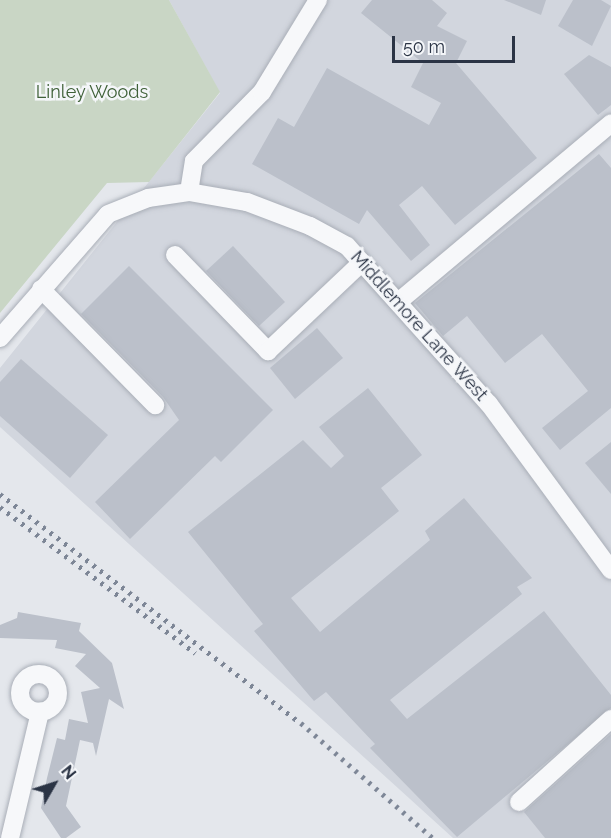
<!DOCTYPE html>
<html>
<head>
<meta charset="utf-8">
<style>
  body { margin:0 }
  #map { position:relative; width:611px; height:838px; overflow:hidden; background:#e4e7ec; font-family:Raleway,sans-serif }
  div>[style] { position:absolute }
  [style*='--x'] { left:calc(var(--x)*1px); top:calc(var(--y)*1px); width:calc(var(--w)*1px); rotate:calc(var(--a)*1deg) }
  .built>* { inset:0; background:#d2d6de }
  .green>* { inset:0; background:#c9d6c5 }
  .building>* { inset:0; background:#bbc0ca }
  .roads { filter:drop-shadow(0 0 2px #a9aeb7) drop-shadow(0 0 2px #a9aeb7) }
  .minor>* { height:18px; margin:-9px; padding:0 9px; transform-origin:9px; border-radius:9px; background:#f7f8fa }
  .minor>.ring { margin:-9px; padding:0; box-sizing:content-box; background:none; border:18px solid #f7f8fa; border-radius:50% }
  .rail>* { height:4.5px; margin-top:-2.25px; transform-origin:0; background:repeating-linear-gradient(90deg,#7d8696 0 3px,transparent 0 9px) }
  span { translate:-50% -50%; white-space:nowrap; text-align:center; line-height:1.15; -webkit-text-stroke:5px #f4f6f9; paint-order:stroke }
  .park-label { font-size:18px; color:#3f6138 }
  .street-label { font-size:18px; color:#2b3445 }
  .north { position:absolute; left:24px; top:754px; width:60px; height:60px; -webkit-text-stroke:4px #f4f6f9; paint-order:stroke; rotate:51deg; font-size:16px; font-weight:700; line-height:24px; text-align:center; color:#2b3445 }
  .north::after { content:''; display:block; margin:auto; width:21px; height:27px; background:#2b3445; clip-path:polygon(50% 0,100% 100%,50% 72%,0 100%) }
  .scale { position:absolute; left:392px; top:36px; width:123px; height:27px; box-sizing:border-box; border:3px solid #2b3445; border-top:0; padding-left:8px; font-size:18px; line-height:21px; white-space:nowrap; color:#2b3445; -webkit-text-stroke:4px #f4f6f9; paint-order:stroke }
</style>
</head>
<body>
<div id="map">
  <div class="built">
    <i style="clip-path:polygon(169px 0,611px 0,611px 838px,453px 838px,0 427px,0 368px,220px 93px)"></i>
  </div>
  <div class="green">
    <i style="clip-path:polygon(0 0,169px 0,220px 92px,149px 182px,107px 183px,0 313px)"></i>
  </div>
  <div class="building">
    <i style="clip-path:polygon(372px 0,432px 0,447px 13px,437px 26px,467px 41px,456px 63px,537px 158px,455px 225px,422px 186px,399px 205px,430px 245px,411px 261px,367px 210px,359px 224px,252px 164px,278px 118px,294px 127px,327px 68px,429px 125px,441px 103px,411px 87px,423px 63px,361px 13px)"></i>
    <i style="clip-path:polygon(504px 0,546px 0,541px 15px)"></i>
    <i style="clip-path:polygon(573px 0,601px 0,611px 6px,592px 46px,558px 26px)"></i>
    <i style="clip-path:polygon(589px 55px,611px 67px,611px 105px,598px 115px,564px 74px)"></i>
    <i style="clip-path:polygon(599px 154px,611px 168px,611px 408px,560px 450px,542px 428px,588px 391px,542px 334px,505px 363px,467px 316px,443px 336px,415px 303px)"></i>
    <i style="clip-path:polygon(233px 246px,285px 302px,259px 326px,206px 271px)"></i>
    <i style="clip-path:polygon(129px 266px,273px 410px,221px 462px,215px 456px,130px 539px,95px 502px,179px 420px,163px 397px,81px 314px)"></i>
    <i style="clip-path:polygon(317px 328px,343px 358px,295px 399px,270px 368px)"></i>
    <i style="clip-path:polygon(21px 359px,108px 435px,70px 478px,0 416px,0 382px)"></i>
    <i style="clip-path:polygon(368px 388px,422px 455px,381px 488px,399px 511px,291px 598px,320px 632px,430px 540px,425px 531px,464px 498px,532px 578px,517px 587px,522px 594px,390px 700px,407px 719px,544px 611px,611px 695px,611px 708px,457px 837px,370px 748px,375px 744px,326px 692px,314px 701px,254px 631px,263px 624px,188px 532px,303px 440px,331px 468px,344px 456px,319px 427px)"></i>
    <i style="clip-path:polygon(611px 442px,611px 494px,585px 463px)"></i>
    <i style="clip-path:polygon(18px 612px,81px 623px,79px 631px,112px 663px,124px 709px,109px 699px,96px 756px,93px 743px,80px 740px,66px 806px,81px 827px,66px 838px,61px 838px,41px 808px,47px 778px,57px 738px,65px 740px,69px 719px,88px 723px,81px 692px,100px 688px,75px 666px,86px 654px,55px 648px,57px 640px,0 638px,0 625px,17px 618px)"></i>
    <i style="clip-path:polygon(611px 734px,611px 838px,545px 838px,524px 812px)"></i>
  </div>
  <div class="roads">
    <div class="minor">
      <i style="--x:189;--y:192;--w:31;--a:-81"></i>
      <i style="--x:194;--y:161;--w:97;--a:-45.4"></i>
      <i style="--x:262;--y:92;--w:108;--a:-58.7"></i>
      <i style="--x:175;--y:255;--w:134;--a:45.9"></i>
      <i style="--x:268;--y:351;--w:129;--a:-43.4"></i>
      <i style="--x:41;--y:289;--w:163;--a:45.5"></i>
      <i style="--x:398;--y:302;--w:278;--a:-40"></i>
      <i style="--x:0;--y:338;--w:164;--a:-48.9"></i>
      <i style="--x:108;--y:214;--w:43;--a:-21.8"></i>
      <i style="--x:148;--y:198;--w:41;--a:-8.3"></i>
      <i style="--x:189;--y:192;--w:59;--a:9.8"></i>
      <i style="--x:247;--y:202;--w:67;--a:20.9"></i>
      <i style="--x:310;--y:226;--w:42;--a:28.4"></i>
      <i style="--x:347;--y:246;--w:212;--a:48.1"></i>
      <i style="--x:489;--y:404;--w:206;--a:53.7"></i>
      <i class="ring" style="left:20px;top:674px;width:20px;height:20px"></i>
      <i style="--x:519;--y:802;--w:124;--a:-42.1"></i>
      <i style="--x:10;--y:838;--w:130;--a:-76.6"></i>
    </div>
  </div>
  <div class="rail">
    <i style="--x:0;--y:494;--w:378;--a:37.3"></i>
    <i style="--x:301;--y:723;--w:175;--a:41.1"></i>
    <i style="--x:0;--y:507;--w:244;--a:36.8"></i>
  </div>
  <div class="park-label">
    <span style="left:92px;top:92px">Linley Woods</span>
  </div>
  <div class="street-label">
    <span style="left:419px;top:326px;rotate:48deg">Middlemore Lane West</span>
  </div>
  <div class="north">N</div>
  <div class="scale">50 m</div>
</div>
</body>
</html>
